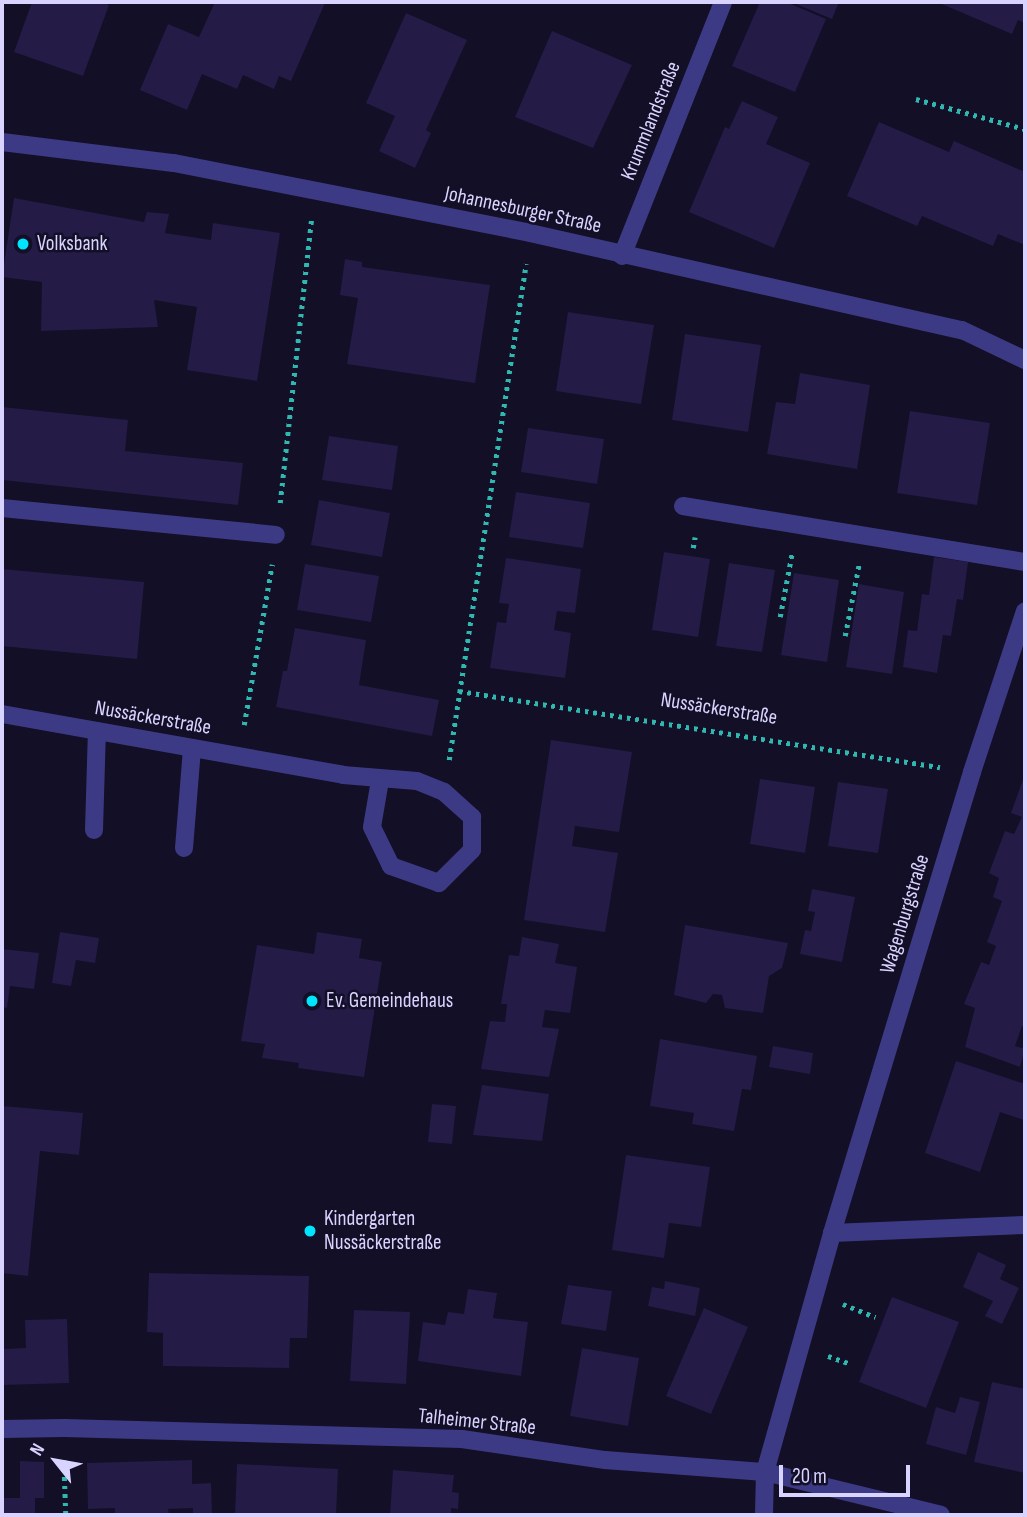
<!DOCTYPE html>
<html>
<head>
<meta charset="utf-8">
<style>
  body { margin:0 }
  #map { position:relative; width:1027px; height:1517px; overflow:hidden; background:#130f26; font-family:"Sofia Sans Condensed",sans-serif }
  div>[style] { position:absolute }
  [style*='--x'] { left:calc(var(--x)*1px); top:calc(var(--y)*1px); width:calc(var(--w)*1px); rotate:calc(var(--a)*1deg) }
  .building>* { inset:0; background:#241b47 }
  .path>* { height:4.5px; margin-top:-2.25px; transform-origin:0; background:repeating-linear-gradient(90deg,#2fb8b0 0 3.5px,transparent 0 8.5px) }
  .minor>* { height:18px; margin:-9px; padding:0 9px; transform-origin:9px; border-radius:9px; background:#3d3a85 }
  .dots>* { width:19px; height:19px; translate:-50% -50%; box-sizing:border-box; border:4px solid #130f26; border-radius:50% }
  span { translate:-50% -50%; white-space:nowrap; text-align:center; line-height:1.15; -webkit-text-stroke:5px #130f26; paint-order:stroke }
  .street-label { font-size:21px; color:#d9d4ff }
  .poi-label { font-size:21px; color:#d9d4ff }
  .left { translate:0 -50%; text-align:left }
  .frame { position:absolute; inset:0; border:4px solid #d9d4ff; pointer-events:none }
  .north { position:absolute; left:21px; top:1426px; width:70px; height:70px; -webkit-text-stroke:5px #130f26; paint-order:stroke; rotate:301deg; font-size:19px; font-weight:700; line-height:28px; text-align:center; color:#d9d4ff }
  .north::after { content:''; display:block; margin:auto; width:24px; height:32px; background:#d9d4ff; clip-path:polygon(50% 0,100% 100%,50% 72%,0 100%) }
  .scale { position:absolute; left:779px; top:1465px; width:131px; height:32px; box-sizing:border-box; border:4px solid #d9d4ff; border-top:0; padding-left:9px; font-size:21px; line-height:24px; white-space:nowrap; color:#d9d4ff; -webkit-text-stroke:5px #130f26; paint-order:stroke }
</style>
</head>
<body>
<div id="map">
  <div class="building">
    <i style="clip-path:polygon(32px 2px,101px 2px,109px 5px,83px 76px,14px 52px)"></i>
    <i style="clip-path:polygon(215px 2px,325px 3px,291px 81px,279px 76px,274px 89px,243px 75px,237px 89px,202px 74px,187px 110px,140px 90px,168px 24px,199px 37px)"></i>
    <i style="clip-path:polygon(760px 2px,786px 2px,826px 19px,795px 92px,732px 66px)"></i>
    <i style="clip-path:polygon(791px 2px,839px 2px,832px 19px)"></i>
    <i style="clip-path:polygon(937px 2px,1025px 2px,1025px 23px,1018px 20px,1012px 34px)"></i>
    <i style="clip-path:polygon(406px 13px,467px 40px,426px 130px,431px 133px,415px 168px,379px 151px,395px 116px,366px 103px)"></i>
    <i style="clip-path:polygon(552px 31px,632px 65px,593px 148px,515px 117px)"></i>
    <i style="clip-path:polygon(742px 101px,778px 117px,766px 144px,810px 163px,774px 248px,689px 212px,725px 127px,729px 129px)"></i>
    <i style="clip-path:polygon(879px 122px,949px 152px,954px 141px,1025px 172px,1025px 245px,998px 234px,993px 246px,922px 216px,917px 226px,847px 196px)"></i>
    <i style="clip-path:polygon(14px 198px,144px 222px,147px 212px,169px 214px,165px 233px,211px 240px,213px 223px,280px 233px,257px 381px,187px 370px,197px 307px,154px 300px,158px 327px,41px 331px,42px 282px,2px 277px)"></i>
    <i style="clip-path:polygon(345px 259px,362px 262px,362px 267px,490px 285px,475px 383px,347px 364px,358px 298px,340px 295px)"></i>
    <i style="clip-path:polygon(568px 312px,654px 325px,641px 404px,556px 391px)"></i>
    <i style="clip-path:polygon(685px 334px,761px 345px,748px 432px,672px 420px)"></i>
    <i style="clip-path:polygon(800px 373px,870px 385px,857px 469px,767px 454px,776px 402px,795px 404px)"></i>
    <i style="clip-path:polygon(2px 407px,128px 420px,125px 451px,243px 463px,238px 505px,2px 480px)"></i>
    <i style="clip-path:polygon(910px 411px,990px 423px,977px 505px,897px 493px)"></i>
    <i style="clip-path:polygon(528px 428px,604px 439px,597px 484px,521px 472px)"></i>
    <i style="clip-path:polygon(329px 436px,398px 446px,392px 490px,322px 480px)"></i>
    <i style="clip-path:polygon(516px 492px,590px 503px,583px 548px,509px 537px)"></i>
    <i style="clip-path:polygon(319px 500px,390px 513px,382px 557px,311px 545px)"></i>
    <i style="clip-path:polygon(664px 552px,710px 559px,698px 637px,652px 630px)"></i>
    <i style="clip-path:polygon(934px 557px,968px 562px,963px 600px,957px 599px,951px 636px,943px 635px,937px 673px,903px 667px,908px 630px,917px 631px,922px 594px,929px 595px)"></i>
    <i style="clip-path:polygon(506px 558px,581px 569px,575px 613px,557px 611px,554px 630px,571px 633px,565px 678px,490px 668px,497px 622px,506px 623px,509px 604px,499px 603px)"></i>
    <i style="clip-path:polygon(729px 563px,775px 570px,762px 652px,716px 646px)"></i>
    <i style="clip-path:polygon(305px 564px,379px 576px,371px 622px,297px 610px)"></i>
    <i style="clip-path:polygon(2px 569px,144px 582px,137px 659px,2px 646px)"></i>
    <i style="clip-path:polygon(794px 573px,839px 580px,827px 662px,781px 655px)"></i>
    <i style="clip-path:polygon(859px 584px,904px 592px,892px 674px,846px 667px)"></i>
    <i style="clip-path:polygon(295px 628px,366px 640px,359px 685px,439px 700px,432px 736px,276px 707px,283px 671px,287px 671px)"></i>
    <i style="clip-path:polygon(551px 740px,632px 752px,619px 832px,575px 826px,572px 846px,618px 853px,605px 932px,524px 920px)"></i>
    <i style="clip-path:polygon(1025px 774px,1025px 1027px,1022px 1026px,1015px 1046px,1025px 1049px,1020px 1067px,965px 1047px,975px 1008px,964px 1004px,981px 962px,989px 965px,996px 946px,987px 942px,1002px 901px,993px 897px,999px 878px,989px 873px,1005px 831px,1014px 834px,1022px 817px,1011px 813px)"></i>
    <i style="clip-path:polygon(760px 779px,815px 787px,805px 853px,750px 844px)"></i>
    <i style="clip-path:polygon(838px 782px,888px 789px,878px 853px,828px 846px)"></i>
    <i style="clip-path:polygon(812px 889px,855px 897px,842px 962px,800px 954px,805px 930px,811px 931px,815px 912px,808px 911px)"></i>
    <i style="clip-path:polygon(685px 925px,788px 943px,782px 968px,769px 976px,763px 1013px,725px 1008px,722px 995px,713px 994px,706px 1003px,674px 995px)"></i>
    <i style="clip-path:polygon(60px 932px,99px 938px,95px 963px,76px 960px,71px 986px,52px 983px)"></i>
    <i style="clip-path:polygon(317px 932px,362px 939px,359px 958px,382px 962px,364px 1077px,298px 1068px,299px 1063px,262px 1058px,265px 1044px,241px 1041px,257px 945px,314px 954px)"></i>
    <i style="clip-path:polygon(522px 937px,559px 944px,555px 963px,577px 967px,570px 1013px,545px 1010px,542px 1027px,559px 1029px,549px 1077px,481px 1069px,490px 1021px,505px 1022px,507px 1004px,501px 1004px,509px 955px,519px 956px)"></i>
    <i style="clip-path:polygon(2px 949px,39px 953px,34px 989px,10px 986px,7px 1008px,2px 1007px)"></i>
    <i style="clip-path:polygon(660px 1039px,757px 1056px,751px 1090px,742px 1089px,734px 1131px,692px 1124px,694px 1113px,650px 1106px)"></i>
    <i style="clip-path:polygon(773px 1046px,813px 1053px,810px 1074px,769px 1067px)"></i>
    <i style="clip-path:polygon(956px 1061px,1025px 1084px,1024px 1120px,1000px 1112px,980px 1172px,925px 1153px)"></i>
    <i style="clip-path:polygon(482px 1085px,549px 1094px,542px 1141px,473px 1135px)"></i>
    <i style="clip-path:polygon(432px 1104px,456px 1106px,452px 1144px,428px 1142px)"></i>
    <i style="clip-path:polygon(2px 1106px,83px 1113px,79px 1155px,40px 1151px,28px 1276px,2px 1273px)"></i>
    <i style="clip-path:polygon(626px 1155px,710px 1167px,701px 1227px,669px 1223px,664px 1258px,612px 1250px)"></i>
    <i style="clip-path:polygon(978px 1252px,1006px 1265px,1000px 1279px,1019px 1288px,1002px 1324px,985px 1316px,993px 1301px,963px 1287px)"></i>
    <i style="clip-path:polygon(149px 1273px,309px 1276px,307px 1338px,290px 1338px,289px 1368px,163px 1366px,163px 1333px,147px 1332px)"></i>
    <i style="clip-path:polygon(665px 1281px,700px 1288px,695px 1316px,648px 1306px,652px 1287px,664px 1289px)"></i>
    <i style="clip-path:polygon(568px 1285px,612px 1291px,606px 1331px,561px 1324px)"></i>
    <i style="clip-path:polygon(468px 1289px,497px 1293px,493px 1318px,528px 1322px,521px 1376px,418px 1361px,423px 1322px,445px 1325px,448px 1312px,464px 1314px)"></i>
    <i style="clip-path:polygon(892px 1297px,959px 1322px,926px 1408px,859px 1382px)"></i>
    <i style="clip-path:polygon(704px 1308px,748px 1327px,711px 1414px,666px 1396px)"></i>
    <i style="clip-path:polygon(354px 1310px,410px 1312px,406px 1384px,350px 1381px)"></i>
    <i style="clip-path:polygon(67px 1319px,69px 1383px,2px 1385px,2px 1349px,26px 1348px,25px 1320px)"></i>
    <i style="clip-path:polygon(582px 1348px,639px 1358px,628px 1426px,570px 1416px)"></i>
    <i style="clip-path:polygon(992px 1382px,1025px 1389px,1025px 1473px,974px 1462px)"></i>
    <i style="clip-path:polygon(960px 1397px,980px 1402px,966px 1455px,926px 1444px,936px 1407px,955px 1413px)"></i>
    <i style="clip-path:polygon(192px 1460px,192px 1484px,211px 1483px,212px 1515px,193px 1515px,193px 1508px,168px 1509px,169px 1515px,115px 1515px,115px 1508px,88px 1509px,87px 1463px)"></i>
    <i style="clip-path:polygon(20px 1461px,44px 1462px,44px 1498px,35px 1498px,35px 1515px,2px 1515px,2px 1498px,20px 1498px)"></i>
    <i style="clip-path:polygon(237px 1464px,338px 1469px,336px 1515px,235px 1514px)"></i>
    <i style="clip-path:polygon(393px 1470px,454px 1475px,452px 1492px,459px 1493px,458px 1509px,451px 1508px,451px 1515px,390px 1515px)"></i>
  </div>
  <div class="path">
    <i style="--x:916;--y:99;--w:113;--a:15.4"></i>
    <i style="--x:280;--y:503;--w:285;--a:-83.7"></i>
    <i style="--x:693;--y:548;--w:11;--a:-80"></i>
    <i style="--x:780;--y:617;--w:65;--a:-79.4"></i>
    <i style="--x:845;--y:636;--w:73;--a:-79"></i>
    <i style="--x:459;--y:691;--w:487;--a:9"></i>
    <i style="--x:244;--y:725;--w:163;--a:-80.1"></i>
    <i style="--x:449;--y:760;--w:502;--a:-81.18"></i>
    <i style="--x:843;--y:1304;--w:35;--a:22"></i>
    <i style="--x:828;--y:1356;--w:24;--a:19"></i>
    <i style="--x:64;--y:1460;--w:55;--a:87.9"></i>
  </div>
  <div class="minor">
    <i style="--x:2;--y:142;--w:173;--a:7"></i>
    <i style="--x:174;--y:163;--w:363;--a:11.1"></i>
    <i style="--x:530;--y:233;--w:443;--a:12.7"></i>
    <i style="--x:962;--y:330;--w:70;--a:25.5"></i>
    <i style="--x:622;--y:256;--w:273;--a:-68.3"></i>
    <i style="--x:683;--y:506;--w:347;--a:9.3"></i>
    <i style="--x:2;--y:508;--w:275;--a:5.6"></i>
    <i style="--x:2;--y:714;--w:346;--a:10.1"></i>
    <i style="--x:343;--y:775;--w:74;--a:4.6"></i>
    <i style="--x:417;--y:781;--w:29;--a:22"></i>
    <i style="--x:444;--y:792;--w:38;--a:42"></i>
    <i style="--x:472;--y:817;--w:33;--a:90"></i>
    <i style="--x:472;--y:850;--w:47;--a:135"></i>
    <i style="--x:439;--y:883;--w:51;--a:-160.5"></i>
    <i style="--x:391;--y:866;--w:43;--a:-116"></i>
    <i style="--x:372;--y:827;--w:48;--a:-80.3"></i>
    <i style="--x:94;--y:830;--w:99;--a:-88.3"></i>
    <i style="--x:184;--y:848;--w:100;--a:-85.4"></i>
    <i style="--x:832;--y:1233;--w:193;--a:-2.4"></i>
    <i style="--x:2;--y:1429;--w:62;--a:-0.9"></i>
    <i style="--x:64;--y:1428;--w:398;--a:1.6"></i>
    <i style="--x:462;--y:1439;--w:145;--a:8.4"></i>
    <i style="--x:605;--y:1460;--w:160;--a:4.3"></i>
    <i style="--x:765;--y:1472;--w:181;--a:13.7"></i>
    <i style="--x:764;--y:1515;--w:43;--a:-88.7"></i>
    <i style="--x:765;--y:1472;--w:248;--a:-74.3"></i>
    <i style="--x:832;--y:1233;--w:482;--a:-73.1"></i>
    <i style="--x:972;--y:772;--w:169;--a:-71.8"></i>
  </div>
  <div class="dots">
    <i style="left:23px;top:244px;background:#00e5ff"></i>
    <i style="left:312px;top:1001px;background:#00e5ff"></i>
    <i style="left:310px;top:1231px;background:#00e5ff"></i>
  </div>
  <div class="street-label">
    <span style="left:651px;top:121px;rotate:-68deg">Krummlandstraße</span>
    <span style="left:523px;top:210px;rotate:12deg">Johannesburger Straße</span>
    <span style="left:719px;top:709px;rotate:9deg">Nussäckerstraße</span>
    <span style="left:153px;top:718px;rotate:10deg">Nussäckerstraße</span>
    <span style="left:905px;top:914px;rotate:-73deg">Wagenburgstraße</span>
    <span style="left:477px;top:1422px;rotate:6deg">Talheimer Straße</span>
  </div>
  <div class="poi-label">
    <span class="left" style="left:37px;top:244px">Volksbank</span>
    <span class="left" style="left:326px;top:1001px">Ev. Gemeindehaus</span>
    <span class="left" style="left:324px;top:1231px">Kindergarten<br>Nussäckerstraße</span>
  </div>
  <div class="frame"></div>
  <div class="north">N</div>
  <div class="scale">20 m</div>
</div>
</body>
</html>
